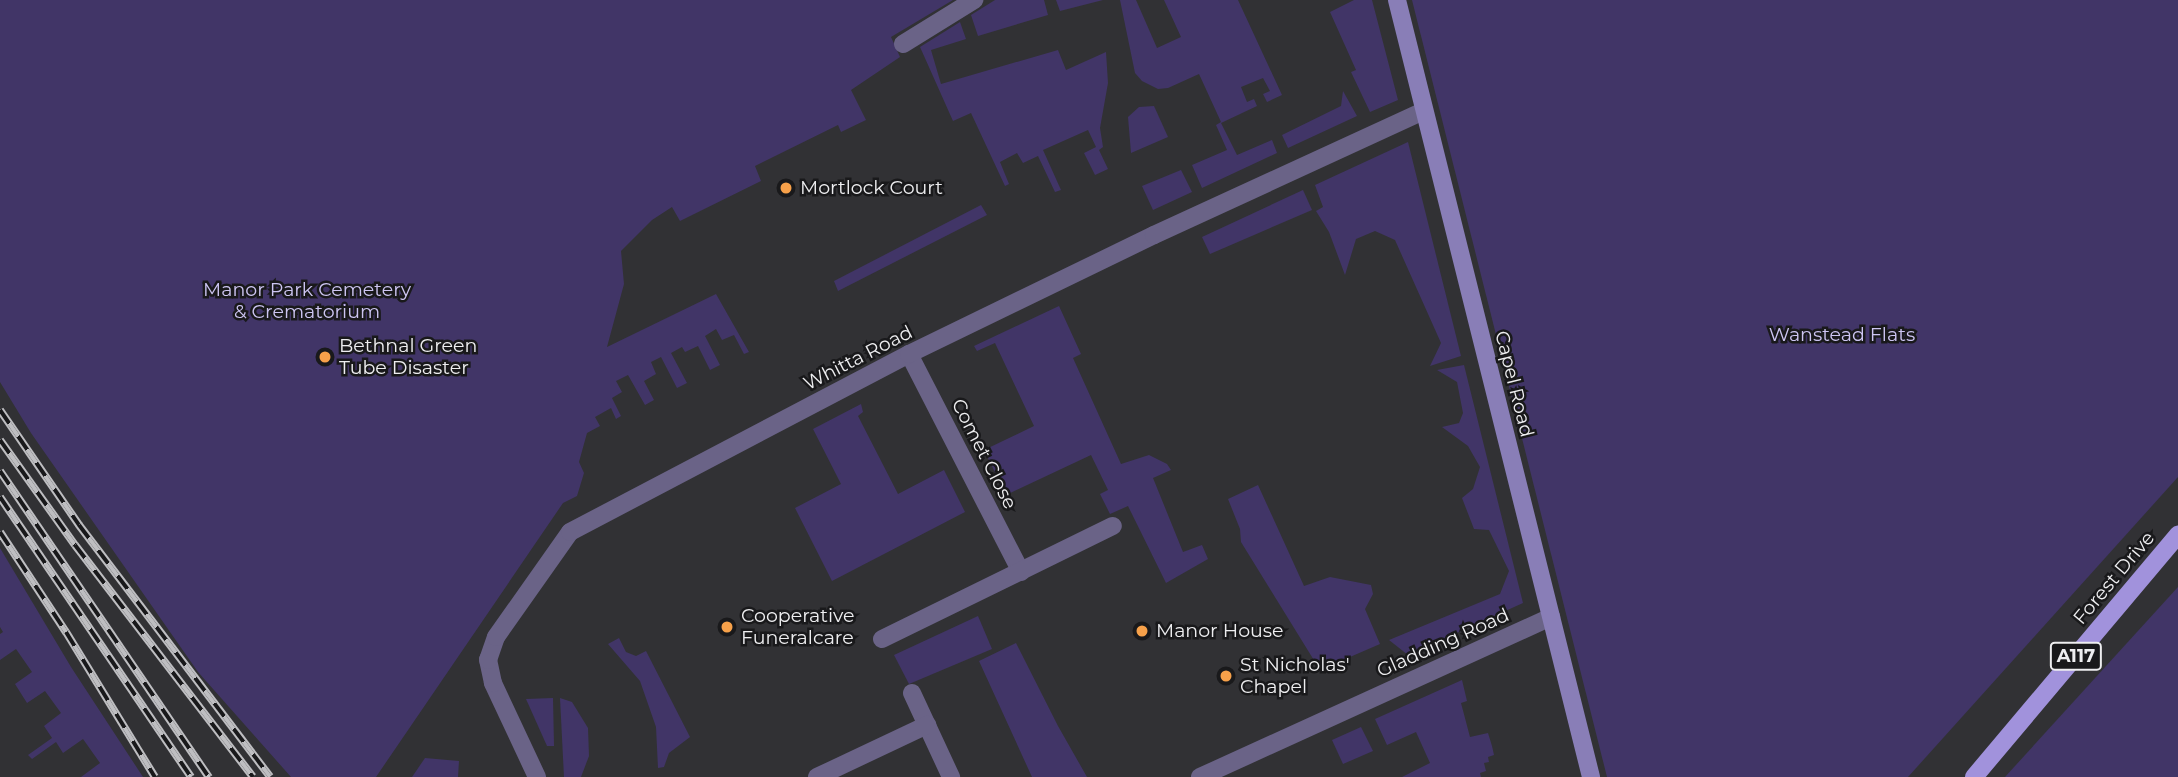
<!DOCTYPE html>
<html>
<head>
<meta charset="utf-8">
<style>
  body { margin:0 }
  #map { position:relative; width:2178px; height:777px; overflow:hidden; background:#313134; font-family:Montserrat,sans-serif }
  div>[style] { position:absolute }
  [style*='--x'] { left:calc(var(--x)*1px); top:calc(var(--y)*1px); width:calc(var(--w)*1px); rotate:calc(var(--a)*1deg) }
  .green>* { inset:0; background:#413567 }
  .street>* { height:18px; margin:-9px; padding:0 9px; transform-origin:9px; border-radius:9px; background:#6a6387 }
  .secondary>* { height:18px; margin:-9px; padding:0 9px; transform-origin:9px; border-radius:9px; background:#897eb7 }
  .primary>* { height:18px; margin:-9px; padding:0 9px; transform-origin:9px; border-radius:9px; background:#a192dc }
  .rail>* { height:8px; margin-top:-4px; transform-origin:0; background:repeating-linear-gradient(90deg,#19191b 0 16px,#bebec1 0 32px); box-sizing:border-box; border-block:2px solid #bebec1 }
  .dots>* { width:19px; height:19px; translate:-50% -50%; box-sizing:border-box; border:4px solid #19191b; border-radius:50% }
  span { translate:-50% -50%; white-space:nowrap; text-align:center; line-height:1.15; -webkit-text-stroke:5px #19191b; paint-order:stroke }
  .shield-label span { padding:2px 5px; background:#19191b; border:2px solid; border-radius:5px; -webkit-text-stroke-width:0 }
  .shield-label { font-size:18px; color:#eeeef0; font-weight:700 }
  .poi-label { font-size:19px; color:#eeeef0 }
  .left { translate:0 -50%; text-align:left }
  .park-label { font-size:19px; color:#cdc5f2 }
  .street-label { font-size:19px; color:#eeeef0 }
</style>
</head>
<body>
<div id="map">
  <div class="green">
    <i style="clip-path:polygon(0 0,953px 0,891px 37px,900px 57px,851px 90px,866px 120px,841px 132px,838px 125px,755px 166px,761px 181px,680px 221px,672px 207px,652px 220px,621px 251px,624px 284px,607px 347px,716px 294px,749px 352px,744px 354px,734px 335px,722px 340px,716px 329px,705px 336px,720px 365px,710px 370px,698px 346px,685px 352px,682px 347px,671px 353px,687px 383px,677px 388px,661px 357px,651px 362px,656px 374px,644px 381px,654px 400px,645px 405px,628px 375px,616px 381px,622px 392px,612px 398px,621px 416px,616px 419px,611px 408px,595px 417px,600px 426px,587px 433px,579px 462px,584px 473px,577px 496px,563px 503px,376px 777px,291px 777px,198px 672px,31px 433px,0 382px)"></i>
    <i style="clip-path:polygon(995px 0,1044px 0,1048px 15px,978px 36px,971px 15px)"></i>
    <i style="clip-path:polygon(1056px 0,1103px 0,1060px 11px)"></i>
    <i style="clip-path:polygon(1120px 0,1136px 0,1157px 48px,1181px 37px,1164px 0,1238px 0,1282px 95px,1267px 102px,1263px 94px,1270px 91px,1263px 78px,1241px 87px,1247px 102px,1254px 99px,1257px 106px,1221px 123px,1237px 155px,1272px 140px,1277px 153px,1202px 188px,1192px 165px,1227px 150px,1216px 125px,1221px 122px,1199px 74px,1168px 88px,1158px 89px,1142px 81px,1135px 73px)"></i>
    <i style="clip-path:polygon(1354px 0,1372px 0,1398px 100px,1370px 112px,1351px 72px,1356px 70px,1330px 12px)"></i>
    <i style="clip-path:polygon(1412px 0,2178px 0,2178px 477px,1908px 777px,1607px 777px)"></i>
    <i style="clip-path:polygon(960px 22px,966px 39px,931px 50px,941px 84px,1058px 50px,1066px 70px,1106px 52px,1108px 83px,1100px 128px,1103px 147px,1099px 150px,1108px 169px,1095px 175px,1084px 153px,1096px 147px,1088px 130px,1043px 150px,1061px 190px,1055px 192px,1038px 156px,1023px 163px,1017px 153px,1000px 162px,1009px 184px,1005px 186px,971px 113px,953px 121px,920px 47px)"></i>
    <i style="clip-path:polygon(1343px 91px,1357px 116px,1288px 148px,1282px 135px,1341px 106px)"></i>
    <i style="clip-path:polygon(1154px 106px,1168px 137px,1131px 153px,1128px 117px,1139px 107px)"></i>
    <i style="clip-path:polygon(1408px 142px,1461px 356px,1430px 366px,1441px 343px,1395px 240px,1375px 231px,1356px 239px,1345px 275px,1329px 232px,1316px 211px,1323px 207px,1315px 185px)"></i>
    <i style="clip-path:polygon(1181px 170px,1192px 192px,1153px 210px,1142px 186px)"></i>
    <i style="clip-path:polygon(1303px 190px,1312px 210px,1210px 254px,1202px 237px)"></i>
    <i style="clip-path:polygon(981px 205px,987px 215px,838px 291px,834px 281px)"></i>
    <i style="clip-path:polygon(1059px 306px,1081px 354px,1073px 358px,1121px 464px,1149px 455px,1167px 464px,1171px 470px,1153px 478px,1183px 552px,1202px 545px,1208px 559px,1166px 583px,1128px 506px,1110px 514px,1100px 494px,1108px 490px,1091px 455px,1006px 495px,984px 450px,1034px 426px,995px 343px,977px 351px,974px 346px)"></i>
    <i style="clip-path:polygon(1464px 365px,1523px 603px,1408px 655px,1389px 640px,1500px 594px,1509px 571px,1489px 530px,1474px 529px,1462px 498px,1473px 489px,1480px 467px,1468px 446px,1442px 427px,1459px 423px,1463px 413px,1457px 382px,1437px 370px)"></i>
    <i style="clip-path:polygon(861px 404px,863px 412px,858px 416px,898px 494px,944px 470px,965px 512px,832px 581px,795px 508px,841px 484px,813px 429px)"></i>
    <i style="clip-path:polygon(1258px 485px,1304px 586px,1330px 577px,1371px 585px,1373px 594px,1365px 609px,1380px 644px,1320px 670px,1241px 542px,1240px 529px,1228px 499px)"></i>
    <i style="clip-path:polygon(0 548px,71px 667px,143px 777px,81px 777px,100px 763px,83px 739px,63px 753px,56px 742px,32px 759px,28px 755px,52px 738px,44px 726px,61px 713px,45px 691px,27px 703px,15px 684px,32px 672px,16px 649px,0 660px,0 634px,3px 632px,0 627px)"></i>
    <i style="clip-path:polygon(2178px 587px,2178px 777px,2005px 777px)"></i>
    <i style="clip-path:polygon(978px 616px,992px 649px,909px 684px,894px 655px)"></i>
    <i style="clip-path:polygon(619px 638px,626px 652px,636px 656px,646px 651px,690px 737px,669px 753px,664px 767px,658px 768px,656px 727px,640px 681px,608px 644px)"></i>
    <i style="clip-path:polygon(1016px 643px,1058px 726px,1087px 777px,1032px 777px,979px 661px)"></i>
    <i style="clip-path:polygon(1462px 680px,1467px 701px,1461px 703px,1470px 737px,1488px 733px,1492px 746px,1494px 755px,1488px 757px,1489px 762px,1484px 763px,1486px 771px,1480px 773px,1481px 777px,1402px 777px,1430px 763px,1416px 732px,1387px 745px,1375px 719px)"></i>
    <i style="clip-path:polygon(553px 698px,554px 746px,547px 746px,526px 699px)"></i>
    <i style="clip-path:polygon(560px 698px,572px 702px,588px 728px,589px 756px,581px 777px,564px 777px)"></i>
    <i style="clip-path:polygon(1361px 727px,1373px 751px,1343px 764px,1332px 740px)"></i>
    <i style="clip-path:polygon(425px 758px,459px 761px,458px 777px,412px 777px)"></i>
  </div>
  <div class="street">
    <i style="--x:903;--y:44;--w:84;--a:-31.8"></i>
    <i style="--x:909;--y:354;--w:245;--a:62.8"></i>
    <i style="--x:882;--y:639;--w:257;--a:-26.1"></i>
    <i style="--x:912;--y:693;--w:93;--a:65.1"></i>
    <i style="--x:537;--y:777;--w:104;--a:-115.1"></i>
    <i style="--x:493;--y:683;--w:24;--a:-102"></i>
    <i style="--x:488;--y:660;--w:24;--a:-71"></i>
    <i style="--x:496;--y:637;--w:128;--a:-54.8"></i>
    <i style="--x:570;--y:532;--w:383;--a:-27.7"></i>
    <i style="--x:909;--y:354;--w:272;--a:-25.9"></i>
    <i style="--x:1154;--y:235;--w:297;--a:-24.7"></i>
    <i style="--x:817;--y:777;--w:122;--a:-25.3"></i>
    <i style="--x:1200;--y:777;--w:386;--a:-24.5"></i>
  </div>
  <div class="secondary">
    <i style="--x:1397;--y:0;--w:801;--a:75.98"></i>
  </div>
  <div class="primary">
    <i style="--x:1974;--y:777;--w:317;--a:-49.9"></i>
  </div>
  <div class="rail">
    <i style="--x:0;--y:410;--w:140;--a:55.5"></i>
    <i style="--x:79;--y:525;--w:316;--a:52.8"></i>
    <i style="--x:0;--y:440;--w:129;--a:54.5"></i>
    <i style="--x:75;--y:545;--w:292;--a:52.5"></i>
    <i style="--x:0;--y:471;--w:371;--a:55.7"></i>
    <i style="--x:0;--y:497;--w:339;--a:55.7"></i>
    <i style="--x:0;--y:532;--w:120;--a:56.6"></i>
    <i style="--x:66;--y:632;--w:170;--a:58.5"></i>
  </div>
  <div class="dots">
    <i style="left:786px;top:188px;background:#f7a14a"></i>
    <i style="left:325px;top:357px;background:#f7a14a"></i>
    <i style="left:727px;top:627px;background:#f7a14a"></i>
    <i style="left:1142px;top:631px;background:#f7a14a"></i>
    <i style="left:1226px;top:676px;background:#f7a14a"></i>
  </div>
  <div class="shield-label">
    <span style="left:2076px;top:656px">A117</span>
  </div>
  <div class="poi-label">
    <span class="left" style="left:800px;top:188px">Mortlock Court</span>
    <span class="left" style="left:339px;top:357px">Bethnal Green<br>Tube Disaster</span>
    <span class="left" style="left:741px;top:627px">Cooperative<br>Funeralcare</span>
    <span class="left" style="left:1156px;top:631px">Manor House</span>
    <span class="left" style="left:1240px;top:676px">St Nicholas'<br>Chapel</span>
  </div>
  <div class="park-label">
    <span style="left:307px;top:301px">Manor Park Cemetery<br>&amp; Crematorium</span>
    <span style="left:1842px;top:335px">Wanstead Flats</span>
  </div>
  <div class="street-label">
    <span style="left:858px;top:358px;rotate:-27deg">Whitta Road</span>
    <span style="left:1514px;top:384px;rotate:76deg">Capel Road</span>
    <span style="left:984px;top:454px;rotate:63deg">Comet Close</span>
    <span style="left:2114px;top:578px;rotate:-50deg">Forest Drive</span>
    <span style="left:1443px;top:643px;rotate:-24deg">Gladding Road</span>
  </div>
</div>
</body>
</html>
